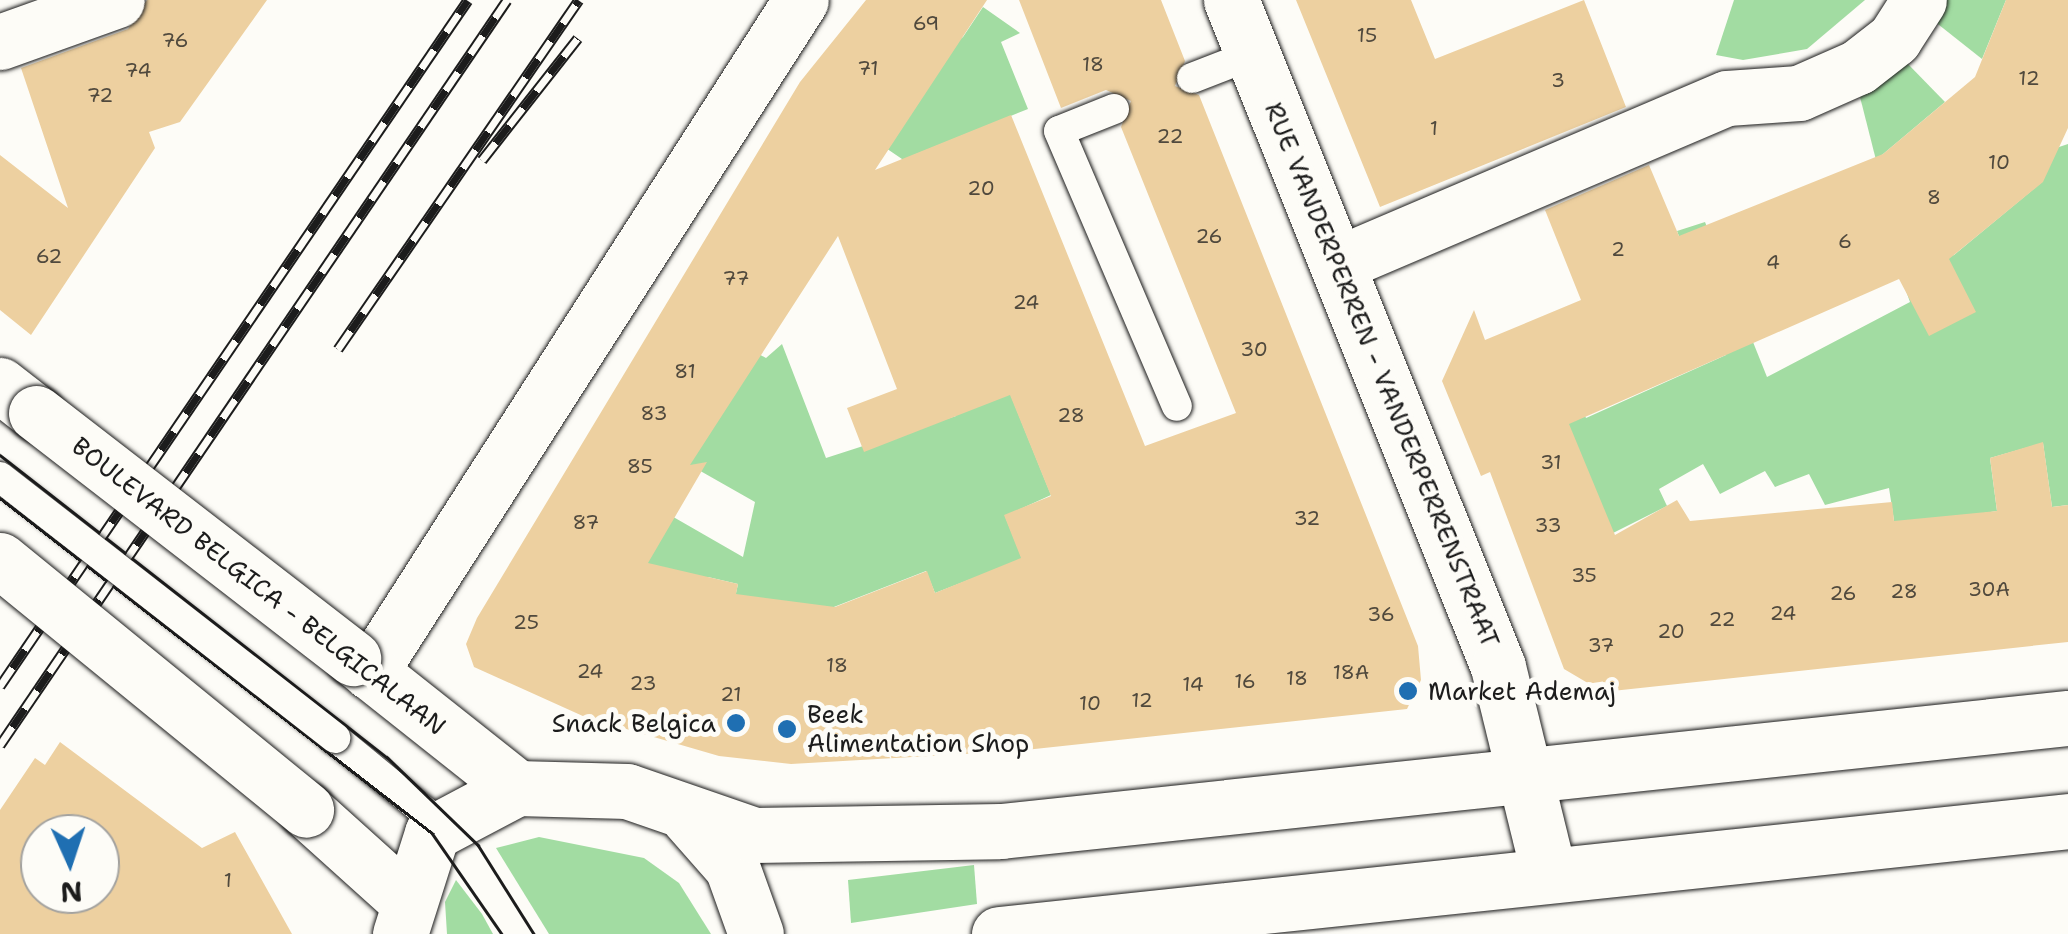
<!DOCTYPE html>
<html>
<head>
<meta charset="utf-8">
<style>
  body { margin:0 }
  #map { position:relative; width:2068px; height:934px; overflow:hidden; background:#fdfcf7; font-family:"Shantell Sans",sans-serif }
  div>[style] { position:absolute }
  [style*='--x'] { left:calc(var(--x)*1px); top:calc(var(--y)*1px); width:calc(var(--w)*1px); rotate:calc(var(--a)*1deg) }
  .green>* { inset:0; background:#a2dca2 }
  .building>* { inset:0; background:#edd0a0 }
  .roads { filter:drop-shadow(0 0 2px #1c1c1c) drop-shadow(0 0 2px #1c1c1c) }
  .service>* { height:30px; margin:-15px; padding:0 15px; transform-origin:15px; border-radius:15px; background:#fdfcf7 }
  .minor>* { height:55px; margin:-27.5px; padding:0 27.5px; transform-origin:27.5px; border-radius:27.5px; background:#fdfcf7 }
  .tertiary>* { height:55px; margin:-27.5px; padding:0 27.5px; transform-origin:27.5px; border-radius:27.5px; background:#fdfcf7 }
  .tram>* { height:2.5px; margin:-1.25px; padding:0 1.25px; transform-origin:1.25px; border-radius:1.25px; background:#1c1c1c }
  .rail>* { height:11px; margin-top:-5.5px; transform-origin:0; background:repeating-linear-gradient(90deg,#fdfcf7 0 22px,#1c1c1c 0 44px); box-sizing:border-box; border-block:2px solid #1c1c1c }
  .bridges { filter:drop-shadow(0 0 2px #1c1c1c) drop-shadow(0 0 2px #1c1c1c) }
  .service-bridge>* { height:30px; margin:-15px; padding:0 15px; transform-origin:15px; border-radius:15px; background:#fdfcf7 }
  .tertiary-bridge>* { height:55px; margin:-27.5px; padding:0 27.5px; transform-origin:27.5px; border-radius:27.5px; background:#fdfcf7 }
  .dots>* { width:28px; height:28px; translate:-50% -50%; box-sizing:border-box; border:5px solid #fdfcf7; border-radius:50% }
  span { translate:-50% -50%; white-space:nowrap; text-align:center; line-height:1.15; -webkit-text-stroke:10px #fdfcf7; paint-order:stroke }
  .number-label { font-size:20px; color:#50493d }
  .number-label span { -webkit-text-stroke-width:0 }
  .street-label { font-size:25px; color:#1c1c1c }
  .poi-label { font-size:25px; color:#1c1c1c }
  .left { translate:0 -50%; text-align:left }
  .right { translate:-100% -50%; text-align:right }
  .north { position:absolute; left:20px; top:814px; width:100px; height:100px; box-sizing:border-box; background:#fdfcf7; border:2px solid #a3a29f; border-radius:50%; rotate:177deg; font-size:28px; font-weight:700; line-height:40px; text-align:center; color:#1c1c1c }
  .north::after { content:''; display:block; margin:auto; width:35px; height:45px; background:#1f6fb2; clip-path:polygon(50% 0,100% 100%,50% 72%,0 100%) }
</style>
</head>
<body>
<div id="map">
  <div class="green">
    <i style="clip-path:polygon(1734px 0,1865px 0,1807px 49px,1743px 60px,1716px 55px)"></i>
    <i style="clip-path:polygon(1942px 0,2006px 0,1982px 59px,1934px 21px)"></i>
    <i style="clip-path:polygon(983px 7px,1020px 33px,1001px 42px,1028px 109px,914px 155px,1051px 495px,1005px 516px,1033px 586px,971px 579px,935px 593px,926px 571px,821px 612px,730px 620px,738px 584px,708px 577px,697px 628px,600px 542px,649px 503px,743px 557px,755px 502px,681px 460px,732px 339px,766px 358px,782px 344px,826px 458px,956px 416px,874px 208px,902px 159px,849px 123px,963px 37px)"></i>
    <i style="clip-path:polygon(1906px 62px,1945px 102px,1876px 160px,1860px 97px)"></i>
    <i style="clip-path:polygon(2068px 144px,2068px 505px,2052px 507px,2043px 443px,1990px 458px,1997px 511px,1895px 527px,1889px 488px,1825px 505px,1809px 474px,1775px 487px,1765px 471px,1720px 494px,1703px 464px,1659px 489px,1667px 506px,1593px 543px,1565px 415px,1582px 408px,1586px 418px,1726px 355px,1677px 231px,1705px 222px,1767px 377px,1910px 302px,1899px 271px,1954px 255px,2042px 182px,2056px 148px)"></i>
    <i style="clip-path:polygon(539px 837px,644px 858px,679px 883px,711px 934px,549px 934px,496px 848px)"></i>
    <i style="clip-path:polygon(974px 865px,977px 904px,851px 923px,848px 880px)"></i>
    <i style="clip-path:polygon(456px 880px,482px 914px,493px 934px,447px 934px,445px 902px)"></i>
  </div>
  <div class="building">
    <i style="clip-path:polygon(147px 0,267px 0,180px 122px,149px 132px,155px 148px,31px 335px,0 310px,0 155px,68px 208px,21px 68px,128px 29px)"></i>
    <i style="clip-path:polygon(evenodd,866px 0,987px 0,875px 170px,1011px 115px,1145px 446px,1236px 413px,1121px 127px,1131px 101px,1106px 90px,1061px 108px,1019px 0,1161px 0,1185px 61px,1175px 86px,1199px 95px,1418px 646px,1421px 680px,1407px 709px,1016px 751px,791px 764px,719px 756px,585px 717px,474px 667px,466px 644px,477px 618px,800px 82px,866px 0,838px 236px,897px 389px,847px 408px,864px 452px,1010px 395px,1051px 496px,1004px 515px,1021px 558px,935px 593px,927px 571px,835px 607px,736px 594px,738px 584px,648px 563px,707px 462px,690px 465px,838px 236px)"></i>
    <i style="clip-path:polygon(1296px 0,1411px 0,1435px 59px,1584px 0,1626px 107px,1380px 207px)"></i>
    <i style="clip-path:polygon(2006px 0,2068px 0,2068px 128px,2043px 182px,1949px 259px,1976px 312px,1929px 336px,1899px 279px,1569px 424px,1615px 535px,1677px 500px,1690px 521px,1892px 502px,1894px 521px,1997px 511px,1990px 458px,2043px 442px,2052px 507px,2068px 505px,2068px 642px,1603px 692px,1564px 669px,1490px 472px,1481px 476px,1442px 381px,1474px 310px,1485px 340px,1581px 300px,1545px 210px,1649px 165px,1679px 236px,1883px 154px,1975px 77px)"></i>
    <i style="clip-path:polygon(evenodd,60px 742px,202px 848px,235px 832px,292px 934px,0 934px,0 810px,35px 758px,45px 765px,60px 742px,40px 834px,100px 834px,100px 894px,40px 894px,40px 834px)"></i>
  </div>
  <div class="roads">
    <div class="service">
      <i style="--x:1192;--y:78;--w:66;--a:-21.2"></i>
      <i style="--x:1114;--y:109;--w:59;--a:158.2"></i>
      <i style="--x:1059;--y:131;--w:299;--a:66.8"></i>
      <i style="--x:335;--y:738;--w:137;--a:39.4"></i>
    </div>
    <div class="minor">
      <i style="--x:1231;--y:0;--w:718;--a:68.18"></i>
      <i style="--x:1498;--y:667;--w:210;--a:76.2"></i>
      <i style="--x:0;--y:42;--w:124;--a:-19.7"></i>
      <i style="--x:1342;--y:262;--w:418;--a:-23.1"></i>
      <i style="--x:1727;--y:98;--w:72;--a:-4"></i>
      <i style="--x:1799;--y:93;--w:64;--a:-23.8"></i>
      <i style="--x:1858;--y:67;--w:46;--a:-37.9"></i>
      <i style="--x:1894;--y:39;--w:46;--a:-57.3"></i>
      <i style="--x:370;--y:672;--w:798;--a:-57.33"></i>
    </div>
    <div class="tertiary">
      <i style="--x:0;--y:385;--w:46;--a:37.9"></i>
      <i style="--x:353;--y:658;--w:209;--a:38.4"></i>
      <i style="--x:306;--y:810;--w:133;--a:42"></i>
      <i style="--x:688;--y:817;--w:67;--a:48.7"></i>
      <i style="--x:732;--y:867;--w:71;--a:70.3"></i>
      <i style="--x:400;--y:934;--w:106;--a:-72.4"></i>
      <i style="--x:432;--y:833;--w:96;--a:-27.9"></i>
      <i style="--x:517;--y:788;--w:110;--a:1.6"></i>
      <i style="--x:627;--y:791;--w:134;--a:19.1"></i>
      <i style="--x:754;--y:835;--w:247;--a:-0.9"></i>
      <i style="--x:1001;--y:831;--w:1073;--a:-6.05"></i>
      <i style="--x:999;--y:934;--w:1075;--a:-6.03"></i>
    </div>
  </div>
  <div class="tram">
    <i style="--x:0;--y:455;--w:491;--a:38"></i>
    <i style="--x:387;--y:757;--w:127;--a:44"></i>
    <i style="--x:478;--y:845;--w:105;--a:57.8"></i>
    <i style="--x:0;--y:498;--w:547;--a:37.79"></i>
    <i style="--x:432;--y:833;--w:123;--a:55.3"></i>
  </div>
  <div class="rail">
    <i style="--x:482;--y:160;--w:155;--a:-51.8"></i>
    <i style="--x:338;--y:349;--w:424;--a:-55.4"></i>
    <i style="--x:0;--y:686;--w:830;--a:-55.7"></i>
    <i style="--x:0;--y:745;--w:901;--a:-55.76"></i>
  </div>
  <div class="bridges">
    <div class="service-bridge">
      <i style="--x:0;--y:477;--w:425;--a:37.9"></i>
    </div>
    <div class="tertiary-bridge">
      <i style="--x:36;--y:413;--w:401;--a:37.7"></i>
      <i style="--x:0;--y:560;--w:395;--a:39.2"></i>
    </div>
  </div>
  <div class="dots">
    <i style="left:1408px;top:691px;background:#1f6fb2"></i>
    <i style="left:736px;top:723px;background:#1f6fb2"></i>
    <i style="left:787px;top:729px;background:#1f6fb2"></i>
  </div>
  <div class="number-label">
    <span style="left:926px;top:23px">69</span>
    <span style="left:1367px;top:35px">15</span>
    <span style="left:175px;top:40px">76</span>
    <span style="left:1093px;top:64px">18</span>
    <span style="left:868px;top:68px">71</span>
    <span style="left:138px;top:70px">74</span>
    <span style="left:2029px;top:78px">12</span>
    <span style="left:1558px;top:80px">3</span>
    <span style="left:100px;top:95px">72</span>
    <span style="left:1434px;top:128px">1</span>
    <span style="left:1170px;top:136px">22</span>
    <span style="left:1999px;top:162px">10</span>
    <span style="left:981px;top:188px">20</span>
    <span style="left:1934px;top:197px">8</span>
    <span style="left:1209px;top:236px">26</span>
    <span style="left:1845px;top:241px">6</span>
    <span style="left:1618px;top:249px">2</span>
    <span style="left:49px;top:256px">62</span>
    <span style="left:1773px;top:262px">4</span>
    <span style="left:736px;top:278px">77</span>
    <span style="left:1026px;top:302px">24</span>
    <span style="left:1254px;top:349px">30</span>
    <span style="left:685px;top:371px">81</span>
    <span style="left:654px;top:413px">83</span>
    <span style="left:1071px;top:415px">28</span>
    <span style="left:1551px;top:462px">31</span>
    <span style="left:640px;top:466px">85</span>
    <span style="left:1307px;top:518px">32</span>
    <span style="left:586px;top:522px">87</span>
    <span style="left:1548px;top:525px">33</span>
    <span style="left:1584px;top:575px">35</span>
    <span style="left:1989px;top:589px">30A</span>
    <span style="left:1904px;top:591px">28</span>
    <span style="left:1843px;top:593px">26</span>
    <span style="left:1783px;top:613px">24</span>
    <span style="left:1381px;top:614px">36</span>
    <span style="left:1722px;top:619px">22</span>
    <span style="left:526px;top:622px">25</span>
    <span style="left:1671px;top:631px">20</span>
    <span style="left:1601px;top:645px">37</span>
    <span style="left:837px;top:665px">18</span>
    <span style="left:590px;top:671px">24</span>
    <span style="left:1351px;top:672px">18A</span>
    <span style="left:1297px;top:678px">18</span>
    <span style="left:1245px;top:681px">16</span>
    <span style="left:643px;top:683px">23</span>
    <span style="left:1193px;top:684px">14</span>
    <span style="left:731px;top:694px">21</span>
    <span style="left:1142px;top:700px">12</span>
    <span style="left:1090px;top:703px">10</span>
    <span style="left:228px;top:880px">1</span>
  </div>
  <div class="street-label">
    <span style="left:1382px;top:375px;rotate:68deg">RUE VANDERPERREN - VANDERPERRENSTRAAT</span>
    <span style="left:259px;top:586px;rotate:38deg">BOULEVARD BELGICA - BELGICALAAN</span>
  </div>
  <div class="poi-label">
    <span class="left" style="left:1428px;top:691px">Market Ademaj</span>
    <span class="left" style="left:807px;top:729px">Beek<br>Alimentation Shop</span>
    <span class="right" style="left:716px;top:723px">Snack Belgica</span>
  </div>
  <div class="north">N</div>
</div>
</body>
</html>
